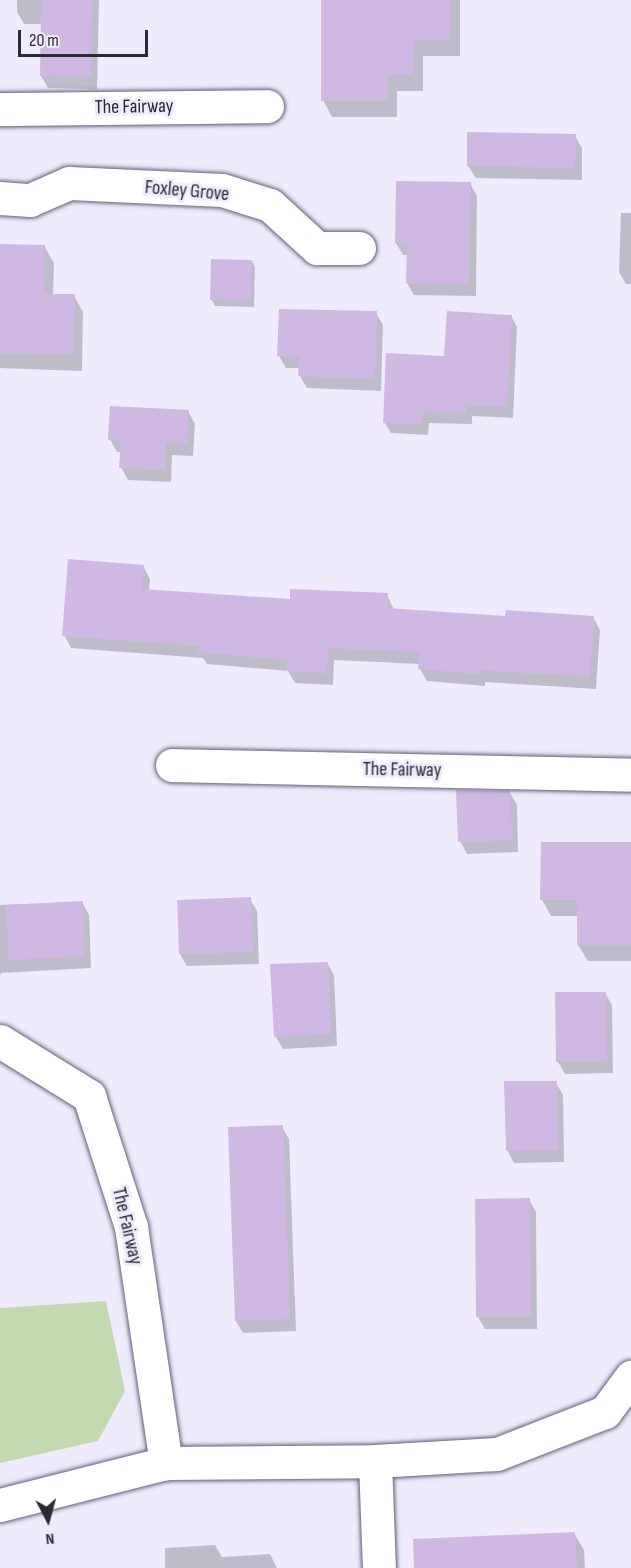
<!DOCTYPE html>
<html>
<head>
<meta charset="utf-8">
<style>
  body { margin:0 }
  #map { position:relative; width:631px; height:1568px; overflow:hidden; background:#efebfd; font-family:"Sofia Sans Condensed",sans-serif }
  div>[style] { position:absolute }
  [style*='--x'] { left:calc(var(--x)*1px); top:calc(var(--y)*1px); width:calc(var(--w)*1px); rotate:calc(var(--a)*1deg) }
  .green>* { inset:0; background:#c3d9b0 }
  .shadow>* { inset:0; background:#0003 }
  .building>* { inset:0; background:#cfb9e3 }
  .roads { filter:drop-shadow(0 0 2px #645f78) drop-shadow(0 0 2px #645f78) }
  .minor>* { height:33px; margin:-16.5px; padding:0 16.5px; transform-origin:16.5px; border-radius:16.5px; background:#fff }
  span { translate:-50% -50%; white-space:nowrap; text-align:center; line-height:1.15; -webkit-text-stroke:6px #efebfd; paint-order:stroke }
  .street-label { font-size:20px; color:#2b2933 }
  .north { position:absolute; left:18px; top:1490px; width:60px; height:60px; -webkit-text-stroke:4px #efebfd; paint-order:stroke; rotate:174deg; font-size:16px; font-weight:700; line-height:24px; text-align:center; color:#2b2933 }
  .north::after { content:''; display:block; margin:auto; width:21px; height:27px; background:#2b2933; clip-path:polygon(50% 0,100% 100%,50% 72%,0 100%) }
  .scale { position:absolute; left:18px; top:30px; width:130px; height:27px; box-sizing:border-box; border:3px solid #2b2933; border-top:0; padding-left:8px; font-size:18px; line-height:21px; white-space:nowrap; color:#2b2933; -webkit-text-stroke:4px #efebfd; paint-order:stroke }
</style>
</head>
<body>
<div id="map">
  <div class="green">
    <i style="clip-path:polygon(106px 1301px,125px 1391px,98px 1441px,0 1463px,0 1308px)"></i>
  </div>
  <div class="shadow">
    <i style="clip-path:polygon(17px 0,99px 0,97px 89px,48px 88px,41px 76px,42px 24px,24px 24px,17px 12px)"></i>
    <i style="clip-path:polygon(323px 0,460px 0,460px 56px,423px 56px,423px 91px,397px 91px,397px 117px,332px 117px,323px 100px)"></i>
    <i style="clip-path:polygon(575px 136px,582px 148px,582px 180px,476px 178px,468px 166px)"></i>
    <i style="clip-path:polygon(470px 183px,477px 196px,476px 296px,414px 295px,407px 283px,408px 255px,403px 255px,396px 243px)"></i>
    <i style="clip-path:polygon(621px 213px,631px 213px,631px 284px,626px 284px,619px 272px)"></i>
    <i style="clip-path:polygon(0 245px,44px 246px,54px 263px,53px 296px,74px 296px,83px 312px,82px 371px,0 368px)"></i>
    <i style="clip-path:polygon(252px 261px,255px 267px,254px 307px,215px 306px,212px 300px)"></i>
    <i style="clip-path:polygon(376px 313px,383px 325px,381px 391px,307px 388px,300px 376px,300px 368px,286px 368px,279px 356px)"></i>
    <i style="clip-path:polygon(511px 316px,517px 327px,513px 418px,472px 416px,472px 424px,429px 423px,428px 435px,391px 433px,384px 422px)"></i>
    <i style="clip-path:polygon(188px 411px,195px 424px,193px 456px,172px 455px,171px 482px,128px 480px,121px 467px,122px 452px,117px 452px,110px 439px)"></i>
    <i style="clip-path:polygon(143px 566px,150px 579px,149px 591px,291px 601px,387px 595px,394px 610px,507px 617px,593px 617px,600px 630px,596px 689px,485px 682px,485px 686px,427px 681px,420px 669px,420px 664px,334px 660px,333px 685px,295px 683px,288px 671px,207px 664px,203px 658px,71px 648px,64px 635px)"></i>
    <i style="clip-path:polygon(510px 793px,517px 805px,518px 852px,467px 854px,460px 841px)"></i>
    <i style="clip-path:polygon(631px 844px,631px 961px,588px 961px,578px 945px,578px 916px,551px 916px,542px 900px)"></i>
    <i style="clip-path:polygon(250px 899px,257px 911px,259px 964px,187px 966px,180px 954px,178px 901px)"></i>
    <i style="clip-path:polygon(82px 902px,89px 915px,91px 968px,1px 973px,0 976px,0 905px)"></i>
    <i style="clip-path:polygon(327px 963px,334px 975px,337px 1046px,283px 1049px,276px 1037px,272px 965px)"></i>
    <i style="clip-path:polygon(605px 993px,612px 1005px,613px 1073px,565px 1074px,558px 1062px)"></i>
    <i style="clip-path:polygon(556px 1083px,563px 1095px,564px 1162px,514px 1163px,507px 1150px)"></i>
    <i style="clip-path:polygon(282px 1127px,289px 1139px,296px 1331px,243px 1333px,236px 1321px,230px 1128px)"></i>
    <i style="clip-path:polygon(529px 1200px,536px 1212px,537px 1329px,485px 1329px,478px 1317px)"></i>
    <i style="clip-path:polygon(574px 1533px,584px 1550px,585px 1568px,459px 1568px)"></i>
    <i style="clip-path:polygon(215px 1545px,222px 1557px,270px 1554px,277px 1568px,165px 1568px,165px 1548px)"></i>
  </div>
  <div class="building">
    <i style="clip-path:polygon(41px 0,92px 0,91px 77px,40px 76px)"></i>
    <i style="clip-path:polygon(321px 0,451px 0,451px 40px,414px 40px,414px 75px,388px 75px,388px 101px,321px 101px)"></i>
    <i style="clip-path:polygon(467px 132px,576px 134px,575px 168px,467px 166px)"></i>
    <i style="clip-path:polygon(396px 181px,471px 182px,469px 284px,406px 283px,407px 244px,395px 243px)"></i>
    <i style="clip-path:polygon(0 244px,45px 245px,44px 294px,75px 294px,73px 355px,0 353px)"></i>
    <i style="clip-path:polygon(211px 259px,252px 260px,251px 301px,210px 300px)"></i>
    <i style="clip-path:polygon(279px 309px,377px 311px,375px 379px,298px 376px,299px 357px,277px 356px)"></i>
    <i style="clip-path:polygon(447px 311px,512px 315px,507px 407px,466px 405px,466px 413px,423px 412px,422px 424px,383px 423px,386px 353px,444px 356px)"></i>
    <i style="clip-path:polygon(110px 406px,189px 410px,187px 444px,166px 443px,165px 470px,119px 468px,121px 441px,108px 440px)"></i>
    <i style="clip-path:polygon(68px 559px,144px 565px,142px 589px,290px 599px,290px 589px,388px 593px,387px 608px,505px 616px,506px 610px,594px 616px,590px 677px,479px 670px,479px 674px,418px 669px,419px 652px,328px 648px,327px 673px,287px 671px,287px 660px,198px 652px,199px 646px,62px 636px)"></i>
    <i style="clip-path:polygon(456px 790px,510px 791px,512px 840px,458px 842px)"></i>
    <i style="clip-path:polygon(541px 842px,631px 842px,631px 945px,577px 945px,577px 900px,540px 900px)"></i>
    <i style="clip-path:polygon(251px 897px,253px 952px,179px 954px,177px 900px)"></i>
    <i style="clip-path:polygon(83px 901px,85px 956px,9px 960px,6px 905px)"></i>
    <i style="clip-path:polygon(328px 962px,331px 1034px,274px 1037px,270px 964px)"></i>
    <i style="clip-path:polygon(555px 992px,606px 992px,607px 1061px,556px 1062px)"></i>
    <i style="clip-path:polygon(504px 1081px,557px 1081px,558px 1150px,506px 1151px)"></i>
    <i style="clip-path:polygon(283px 1125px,290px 1319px,235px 1321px,228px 1127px)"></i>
    <i style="clip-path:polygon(530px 1198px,531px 1317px,476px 1317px,475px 1199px)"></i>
    <i style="clip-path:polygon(575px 1532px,577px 1568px,414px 1568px,413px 1539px)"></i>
  </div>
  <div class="roads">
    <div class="minor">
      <i style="--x:0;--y:109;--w:267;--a:-0.6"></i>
      <i style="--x:0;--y:198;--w:30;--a:4"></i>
      <i style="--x:30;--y:200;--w:43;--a:-23.6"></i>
      <i style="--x:69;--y:183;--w:153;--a:2.6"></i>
      <i style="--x:222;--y:190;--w:50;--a:17.4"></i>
      <i style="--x:270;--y:205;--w:64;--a:42.5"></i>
      <i style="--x:317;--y:248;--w:42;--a:0"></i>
      <i style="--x:172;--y:765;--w:459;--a:1.2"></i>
      <i style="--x:0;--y:1041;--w:105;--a:31.7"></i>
      <i style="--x:89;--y:1096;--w:138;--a:72.2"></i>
      <i style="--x:131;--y:1227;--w:239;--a:81.6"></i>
      <i style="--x:375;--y:1461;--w:107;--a:87.9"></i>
      <i style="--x:0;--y:1505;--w:171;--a:-14.2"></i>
      <i style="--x:166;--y:1463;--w:209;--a:-0.5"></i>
      <i style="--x:375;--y:1461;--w:122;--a:-3.3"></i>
      <i style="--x:497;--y:1454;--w:116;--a:-21.3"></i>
      <i style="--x:605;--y:1412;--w:44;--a:-53.4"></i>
    </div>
  </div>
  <div class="street-label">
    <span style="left:134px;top:107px;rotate:-1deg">The Fairway</span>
    <span style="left:187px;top:191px;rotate:5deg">Foxley Grove</span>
    <span style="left:402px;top:770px;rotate:1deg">The Fairway</span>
    <span style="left:127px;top:1226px;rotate:77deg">The Fairway</span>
  </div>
  <div class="north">N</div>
  <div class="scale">20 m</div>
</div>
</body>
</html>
